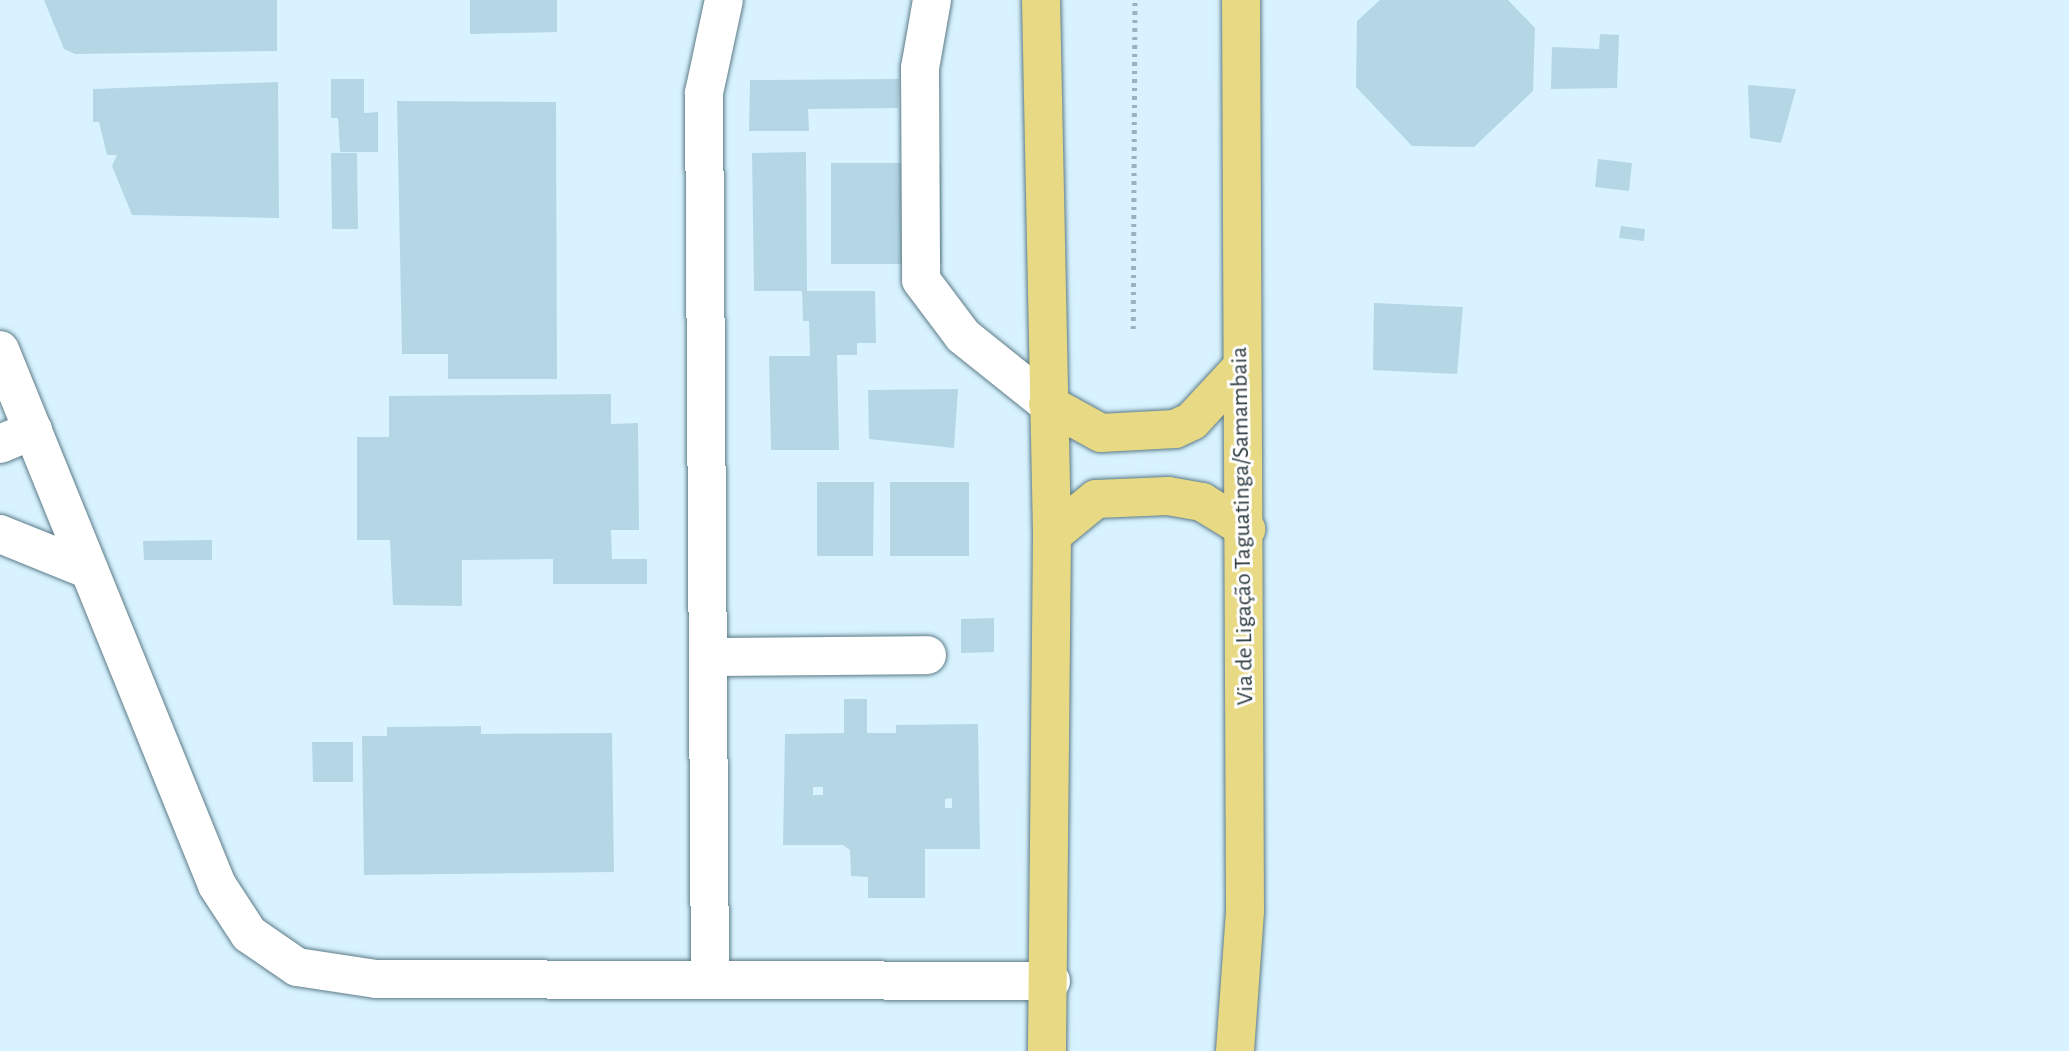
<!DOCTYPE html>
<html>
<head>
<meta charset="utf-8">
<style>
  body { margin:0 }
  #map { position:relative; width:2069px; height:1051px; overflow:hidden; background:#d8f3ff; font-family:"Alegreya Sans",sans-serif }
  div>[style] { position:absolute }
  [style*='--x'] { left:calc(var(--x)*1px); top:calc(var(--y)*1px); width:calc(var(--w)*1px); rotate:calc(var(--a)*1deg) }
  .building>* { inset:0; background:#b5d6e5 }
  .path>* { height:4.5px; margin-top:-2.25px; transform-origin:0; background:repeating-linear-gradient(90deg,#9bb1bb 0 3.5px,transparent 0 8.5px) }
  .roads { filter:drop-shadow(0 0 2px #5c7b88) drop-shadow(0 0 2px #5c7b88) }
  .minor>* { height:38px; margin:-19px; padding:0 19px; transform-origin:19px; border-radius:19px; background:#fff }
  .major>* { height:38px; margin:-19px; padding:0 19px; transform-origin:19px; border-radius:19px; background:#e8d985 }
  span { translate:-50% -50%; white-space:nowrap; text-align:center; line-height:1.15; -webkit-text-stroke:6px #fff; paint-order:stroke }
  .street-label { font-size:24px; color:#2d3b41 }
</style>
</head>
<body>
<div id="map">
  <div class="building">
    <i style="clip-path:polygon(44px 0,277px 0,277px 51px,75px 54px,64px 49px)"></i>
    <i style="clip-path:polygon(470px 0,557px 0,557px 32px,470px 34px)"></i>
    <i style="clip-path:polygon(1380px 0,1508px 0,1535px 28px,1533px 91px,1474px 147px,1412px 146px,1356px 87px,1357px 21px)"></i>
    <i style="clip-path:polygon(1600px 34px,1619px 35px,1617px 88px,1551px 89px,1552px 47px,1599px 49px)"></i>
    <i style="clip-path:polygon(331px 79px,364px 79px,364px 113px,378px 112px,378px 152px,340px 152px,338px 118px,331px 118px)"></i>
    <i style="clip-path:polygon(899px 79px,898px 108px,808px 109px,809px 131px,749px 131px,750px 80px)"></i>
    <i style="clip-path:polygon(278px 82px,279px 218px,132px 215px,112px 166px,117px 155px,107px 155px,99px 122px,93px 122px,93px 89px)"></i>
    <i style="clip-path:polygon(1748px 85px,1796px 89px,1781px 143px,1750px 138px)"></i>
    <i style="clip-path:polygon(397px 101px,556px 102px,557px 379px,448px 379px,448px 354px,402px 354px)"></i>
    <i style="clip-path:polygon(806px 152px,807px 291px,875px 291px,876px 343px,857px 343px,857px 355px,837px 355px,839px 450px,771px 450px,769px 356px,810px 356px,809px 321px,803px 321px,802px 291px,754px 291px,752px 153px)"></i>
    <i style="clip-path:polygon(331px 153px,357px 153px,358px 229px,332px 229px)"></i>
    <i style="clip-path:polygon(1598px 159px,1632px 163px,1629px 191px,1595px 187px)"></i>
    <i style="clip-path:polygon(831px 163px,941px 163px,942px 264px,831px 264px)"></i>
    <i style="clip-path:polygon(1621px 226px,1645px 229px,1644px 241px,1619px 238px)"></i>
    <i style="clip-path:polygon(1374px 303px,1463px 307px,1457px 374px,1373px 370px)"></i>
    <i style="clip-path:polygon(958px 389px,954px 448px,869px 439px,868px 390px)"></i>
    <i style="clip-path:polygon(611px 394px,611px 424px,638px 423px,639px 530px,611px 530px,612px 559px,647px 559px,647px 584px,553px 584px,553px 559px,462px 560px,462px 606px,393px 605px,390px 540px,357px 540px,357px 437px,389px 437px,389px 396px)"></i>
    <i style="clip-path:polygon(817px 482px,874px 482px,873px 556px,817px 556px)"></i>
    <i style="clip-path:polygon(890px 482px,969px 482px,969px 556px,890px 556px)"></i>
    <i style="clip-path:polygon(212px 540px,212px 560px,144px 560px,143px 541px)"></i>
    <i style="clip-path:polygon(994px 618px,994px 652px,961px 653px,961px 619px)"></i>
    <i style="clip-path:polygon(evenodd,844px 699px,867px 699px,867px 733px,896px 733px,896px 725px,978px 724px,980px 849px,925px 849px,925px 898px,868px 898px,868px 877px,851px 876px,850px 850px,843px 845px,783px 845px,785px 734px,844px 733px,844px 699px,813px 787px,823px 787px,823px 795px,813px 795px,813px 787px,844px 699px,952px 798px,952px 808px,945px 808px,945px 799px,952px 798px)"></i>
    <i style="clip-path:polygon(481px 726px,481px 734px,612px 733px,614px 872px,364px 875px,362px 736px,387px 736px,387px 727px)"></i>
    <i style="clip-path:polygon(312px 742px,353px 742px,353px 782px,313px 782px)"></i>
  </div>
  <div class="path">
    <i style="--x:1133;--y:329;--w:329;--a:-89.7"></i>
  </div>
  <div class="roads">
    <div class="minor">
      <i style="--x:932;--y:0;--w:69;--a:100"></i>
      <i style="--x:920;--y:68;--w:212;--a:89.7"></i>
      <i style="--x:921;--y:280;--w:70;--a:53.1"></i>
      <i style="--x:963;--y:336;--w:109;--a:38.7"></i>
      <i style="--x:0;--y:350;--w:577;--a:67.92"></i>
      <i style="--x:217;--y:885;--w:59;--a:56.9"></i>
      <i style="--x:249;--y:934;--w:58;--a:34.5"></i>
      <i style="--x:297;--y:967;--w:80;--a:8.6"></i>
      <i style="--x:376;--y:979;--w:675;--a:0.17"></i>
      <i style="--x:0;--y:444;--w:36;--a:-23"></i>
      <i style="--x:0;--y:534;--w:96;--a:22"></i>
      <i style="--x:708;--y:657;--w:219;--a:-0.5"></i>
      <i style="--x:710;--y:977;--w:884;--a:-90.39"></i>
      <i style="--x:704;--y:93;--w:95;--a:-77.9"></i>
    </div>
    <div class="major">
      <i style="--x:1041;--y:0;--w:535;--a:88.82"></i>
      <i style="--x:1052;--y:535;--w:516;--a:90.56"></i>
      <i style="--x:1048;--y:404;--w:60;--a:28.7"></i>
      <i style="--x:1101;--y:433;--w:74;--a:-3.1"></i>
      <i style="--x:1175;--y:429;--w:19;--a:-25"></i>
      <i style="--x:1192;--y:421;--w:71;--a:-47.3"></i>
      <i style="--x:1052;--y:535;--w:57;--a:-39.3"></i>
      <i style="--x:1096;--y:499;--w:72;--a:-2.4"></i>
      <i style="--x:1168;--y:496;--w:35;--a:10"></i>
      <i style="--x:1202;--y:502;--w:52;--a:31.5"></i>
      <i style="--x:1235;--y:1051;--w:141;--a:-85.9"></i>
      <i style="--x:1245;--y:910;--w:910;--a:-90.25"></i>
    </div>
  </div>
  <div class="street-label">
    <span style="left:1243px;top:526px;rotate:-91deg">Via de Ligação Taguatinga/Samambaia</span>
  </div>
</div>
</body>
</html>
